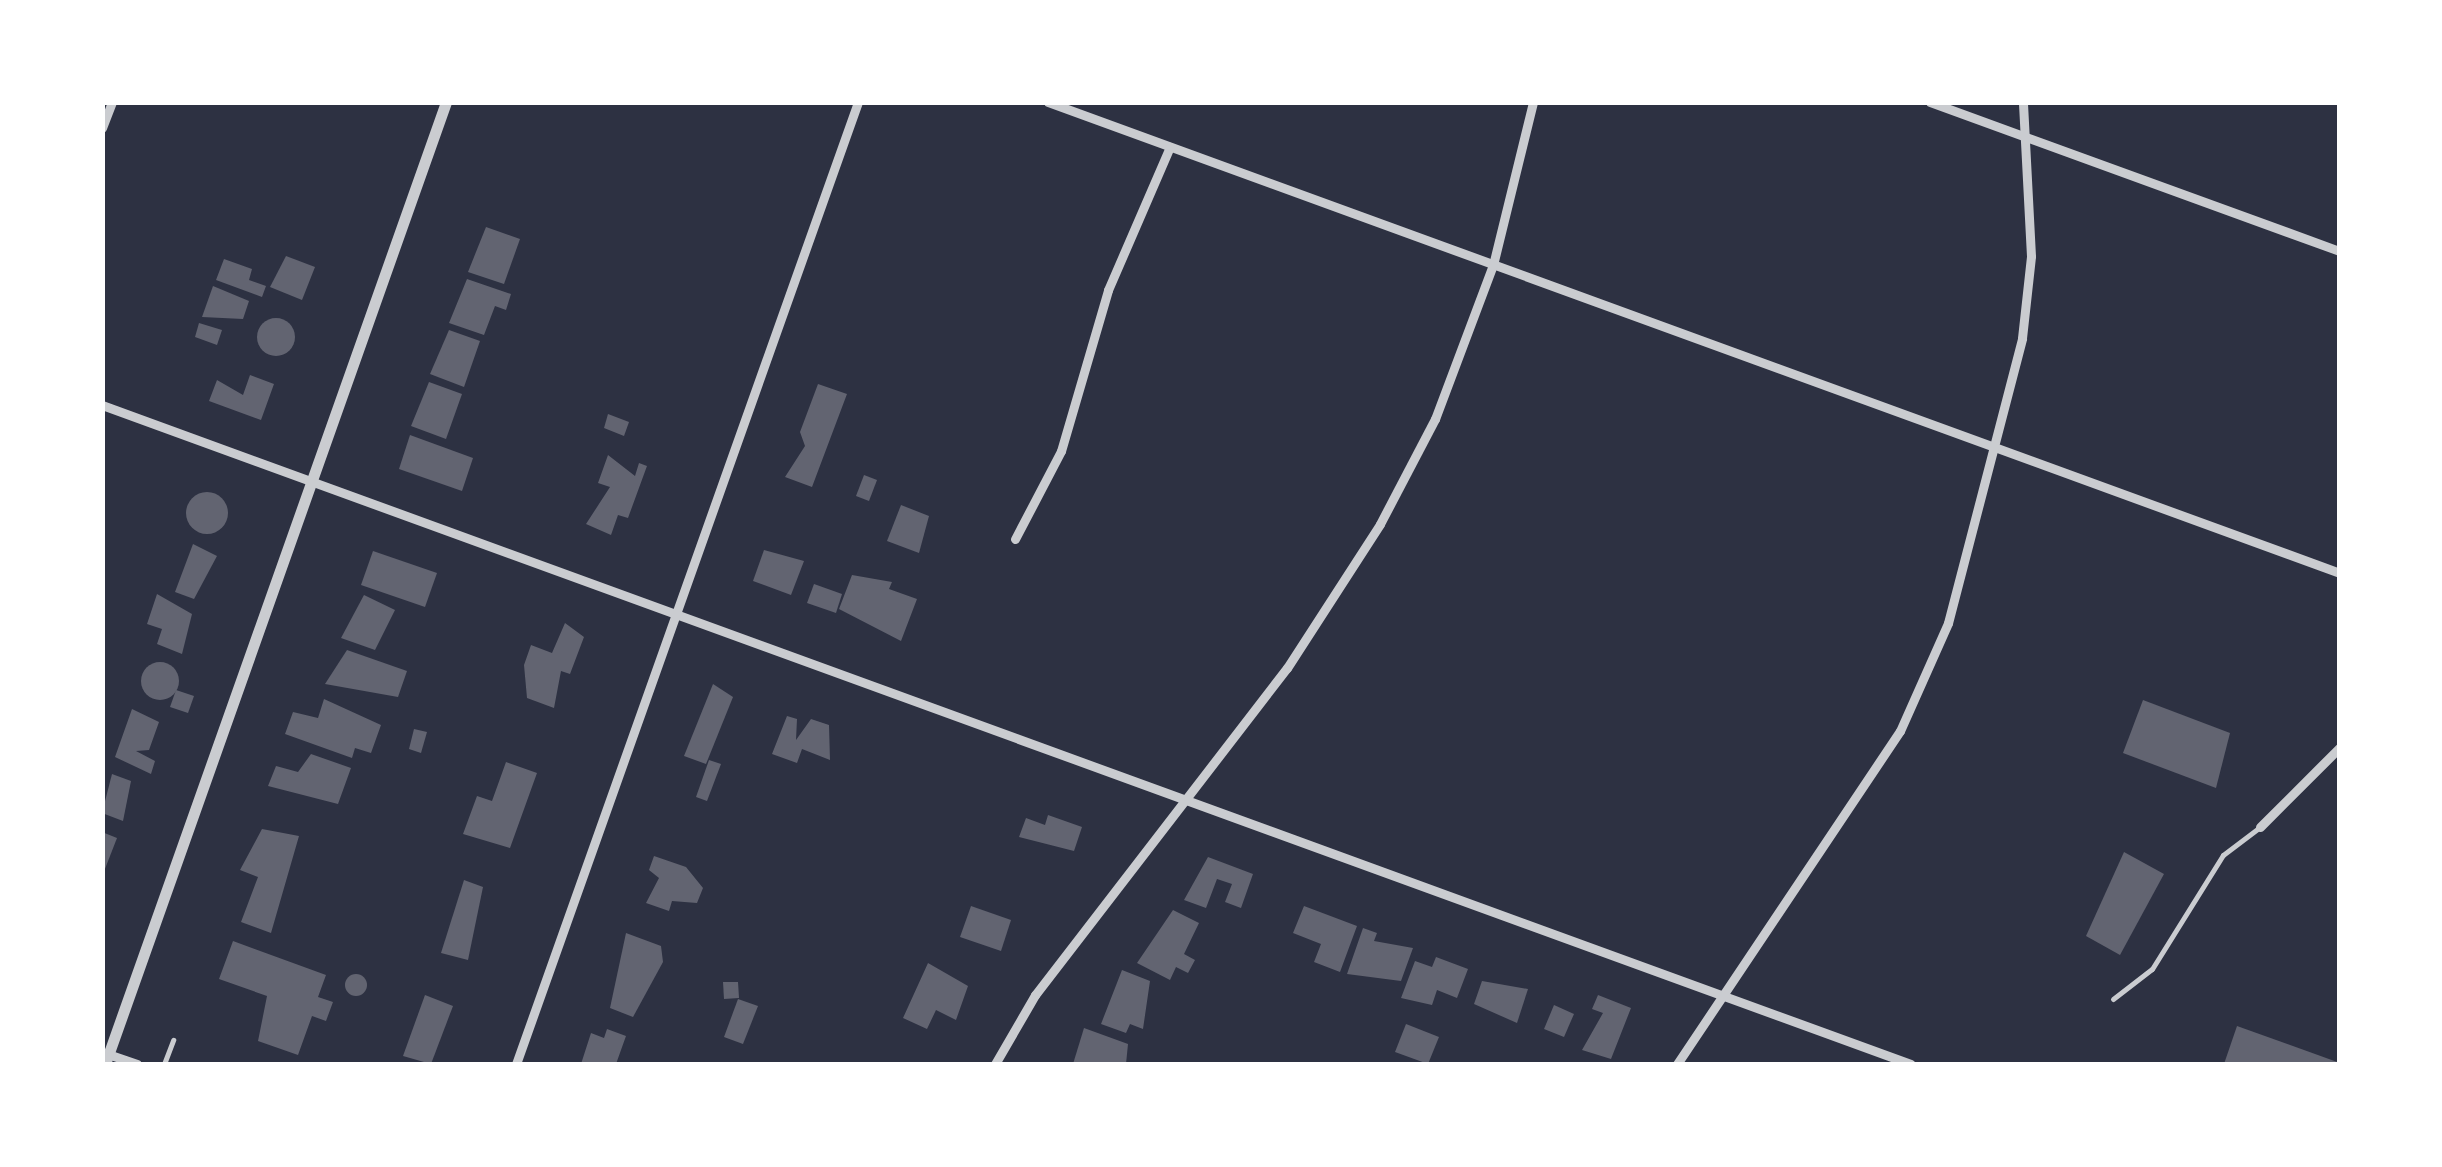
<!DOCTYPE html>
<html>
<head>
<meta charset="utf-8">
<style>
  body { margin:0 }
  #map { position:relative; width:2442px; height:1167px; overflow:hidden; background:#2d3142; font-family:"DejaVu Sans",sans-serif }
  div>[style] { position:absolute }
  [style*='--x'] { left:calc(var(--x)*1px); top:calc(var(--y)*1px); width:calc(var(--w)*1px); rotate:calc(var(--a)*1deg) }
  .building>* { inset:0; background:#626471 }
  .round { border-radius:50% }
  .service>* { height:5px; margin:-2.5px; padding:0 2.5px; transform-origin:2.5px; border-radius:2.5px; background:#caccd0 }
  .minor>* { height:9px; margin:-4.5px; padding:0 4.5px; transform-origin:4.5px; border-radius:4.5px; background:#caccd0 }
  .tertiary>* { height:11px; margin:-5.5px; padding:0 5.5px; transform-origin:5.5px; border-radius:5.5px; background:#caccd0 }
  span { translate:-50% -50%; white-space:nowrap; text-align:center; line-height:1.15; -webkit-text-stroke:8px #fff; paint-order:stroke }
  .frame { position:absolute; inset:0; border:105px solid #fff; pointer-events:none }
</style>
</head>
<body>
<div id="map">
  <div class="building">
    <i style="clip-path:polygon(486px 227px,520px 239px,504px 284px,468px 272px)"></i>
    <i style="clip-path:polygon(286px 256px,315px 267px,302px 300px,270px 287px)"></i>
    <i style="clip-path:polygon(224px 259px,252px 269px,249px 280px,266px 286px,262px 297px,216px 280px)"></i>
    <i style="clip-path:polygon(467px 279px,511px 294px,506px 310px,495px 306px,484px 335px,449px 323px)"></i>
    <i style="clip-path:polygon(213px 286px,249px 301px,243px 319px,202px 317px)"></i>
    <i class="round" style="left:257px;top:318px;width:38px;height:38px"></i>
    <i style="clip-path:polygon(199px 323px,222px 330px,217px 345px,195px 337px)"></i>
    <i style="clip-path:polygon(449px 330px,480px 341px,464px 387px,430px 374px)"></i>
    <i style="clip-path:polygon(250px 375px,274px 384px,261px 420px,209px 401px,217px 380px,243px 395px)"></i>
    <i style="clip-path:polygon(429px 382px,462px 394px,446px 439px,411px 426px)"></i>
    <i style="clip-path:polygon(818px 384px,847px 394px,812px 487px,785px 477px,805px 446px,800px 432px)"></i>
    <i style="clip-path:polygon(608px 414px,629px 422px,624px 436px,604px 428px)"></i>
    <i style="clip-path:polygon(410px 435px,473px 458px,462px 491px,399px 469px)"></i>
    <i style="clip-path:polygon(608px 455px,635px 476px,639px 463px,647px 466px,628px 518px,618px 515px,611px 535px,586px 524px,610px 487px,598px 483px)"></i>
    <i style="clip-path:polygon(864px 475px,877px 480px,869px 501px,856px 496px)"></i>
    <i class="round" style="left:186px;top:492px;width:42px;height:42px"></i>
    <i style="clip-path:polygon(901px 505px,929px 516px,919px 553px,887px 541px)"></i>
    <i style="clip-path:polygon(193px 544px,217px 556px,194px 599px,175px 592px)"></i>
    <i style="clip-path:polygon(764px 550px,804px 561px,791px 595px,753px 581px)"></i>
    <i style="clip-path:polygon(373px 551px,437px 573px,425px 607px,361px 585px)"></i>
    <i style="clip-path:polygon(852px 575px,892px 582px,889px 589px,917px 599px,901px 641px,839px 609px)"></i>
    <i style="clip-path:polygon(814px 584px,842px 594px,836px 613px,807px 603px)"></i>
    <i style="clip-path:polygon(157px 594px,192px 614px,182px 654px,157px 644px,162px 629px,147px 624px)"></i>
    <i style="clip-path:polygon(364px 595px,395px 610px,375px 650px,341px 638px)"></i>
    <i style="clip-path:polygon(565px 623px,584px 637px,570px 674px,561px 671px,554px 708px,527px 698px,524px 665px,531px 645px,552px 653px)"></i>
    <i style="clip-path:polygon(347px 650px,407px 671px,398px 697px,325px 684px)"></i>
    <i class="round" style="left:141px;top:662px;width:38px;height:38px"></i>
    <i style="clip-path:polygon(713px 684px,733px 697px,706px 764px,684px 756px)"></i>
    <i style="clip-path:polygon(176px 690px,194px 696px,188px 713px,170px 707px)"></i>
    <i style="clip-path:polygon(324px 699px,381px 725px,371px 753px,355px 748px,352px 758px,285px 734px,293px 712px,318px 718px)"></i>
    <i style="clip-path:polygon(2143px 700px,2230px 733px,2216px 788px,2123px 753px)"></i>
    <i style="clip-path:polygon(132px 709px,159px 722px,149px 750px,136px 751px,155px 761px,151px 774px,115px 757px)"></i>
    <i style="clip-path:polygon(787px 716px,797px 719px,796px 740px,811px 719px,829px 725px,830px 760px,802px 749px,797px 763px,772px 754px)"></i>
    <i style="clip-path:polygon(414px 729px,427px 732px,421px 753px,409px 749px)"></i>
    <i style="clip-path:polygon(311px 754px,351px 768px,338px 804px,268px 786px,276px 766px,298px 772px)"></i>
    <i style="clip-path:polygon(709px 760px,721px 764px,707px 801px,696px 797px)"></i>
    <i style="clip-path:polygon(506px 762px,537px 773px,510px 848px,463px 834px,477px 796px,492px 801px)"></i>
    <i style="clip-path:polygon(112px 774px,131px 781px,123px 821px,102px 813px)"></i>
    <i style="clip-path:polygon(1048px 815px,1082px 827px,1074px 851px,1019px 837px,1026px 818px,1045px 825px)"></i>
    <i style="clip-path:polygon(262px 829px,299px 836px,271px 933px,241px 922px,258px 877px,240px 870px)"></i>
    <i style="clip-path:polygon(102px 832px,117px 838px,103px 874px,102px 874px)"></i>
    <i style="clip-path:polygon(2124px 852px,2164px 874px,2120px 955px,2086px 936px)"></i>
    <i style="clip-path:polygon(654px 856px,686px 867px,703px 888px,697px 903px,672px 901px,669px 911px,646px 903px,659px 878px,649px 870px)"></i>
    <i style="clip-path:polygon(1208px 857px,1253px 874px,1241px 908px,1225px 902px,1232px 884px,1217px 879px,1206px 908px,1184px 900px)"></i>
    <i style="clip-path:polygon(464px 880px,483px 887px,468px 960px,441px 953px)"></i>
    <i style="clip-path:polygon(971px 906px,1011px 920px,1001px 951px,960px 937px)"></i>
    <i style="clip-path:polygon(1304px 906px,1357px 926px,1340px 972px,1314px 962px,1321px 944px,1293px 933px)"></i>
    <i style="clip-path:polygon(1173px 910px,1199px 923px,1184px 954px,1195px 960px,1188px 973px,1176px 967px,1170px 980px,1137px 963px)"></i>
    <i style="clip-path:polygon(1363px 928px,1377px 933px,1374px 941px,1413px 948px,1401px 981px,1347px 974px)"></i>
    <i style="clip-path:polygon(626px 933px,661px 946px,663px 962px,633px 1017px,610px 1008px)"></i>
    <i style="clip-path:polygon(233px 941px,326px 975px,318px 997px,333px 1002px,326px 1021px,312px 1016px,298px 1055px,258px 1041px,267px 996px,219px 979px)"></i>
    <i style="clip-path:polygon(1436px 957px,1468px 969px,1457px 998px,1437px 990px,1432px 1005px,1401px 998px,1415px 961px,1432px 967px)"></i>
    <i style="clip-path:polygon(928px 963px,968px 986px,956px 1020px,936px 1010px,927px 1029px,903px 1018px)"></i>
    <i style="clip-path:polygon(1122px 970px,1150px 981px,1143px 1029px,1130px 1024px,1126px 1033px,1101px 1024px)"></i>
    <i class="round" style="left:345px;top:974px;width:22px;height:22px"></i>
    <i style="clip-path:polygon(1482px 981px,1528px 989px,1517px 1023px,1474px 1004px)"></i>
    <i style="clip-path:polygon(723px 982px,738px 982px,739px 998px,724px 999px)"></i>
    <i style="clip-path:polygon(425px 995px,453px 1006px,431px 1064px,403px 1056px)"></i>
    <i style="clip-path:polygon(1598px 995px,1631px 1008px,1611px 1059px,1582px 1050px,1603px 1013px,1592px 1009px)"></i>
    <i style="clip-path:polygon(738px 999px,758px 1006px,743px 1044px,724px 1037px)"></i>
    <i style="clip-path:polygon(1554px 1005px,1574px 1014px,1564px 1037px,1544px 1029px)"></i>
    <i style="clip-path:polygon(1406px 1024px,1439px 1037px,1428px 1064px,1395px 1052px)"></i>
    <i style="clip-path:polygon(2237px 1026px,2340px 1063px,2340px 1064px,2224px 1064px)"></i>
    <i style="clip-path:polygon(1084px 1028px,1128px 1044px,1126px 1064px,1073px 1064px)"></i>
    <i style="clip-path:polygon(607px 1029px,626px 1036px,616px 1064px,581px 1064px,591px 1033px,604px 1038px)"></i>
  </div>
  <div class="service">
    <i style="--x:2113;--y:999;--w:49;--a:-37.6"></i>
    <i style="--x:2152;--y:969;--w:134;--a:-58.1"></i>
    <i style="--x:2223;--y:855;--w:46;--a:-37.1"></i>
    <i style="--x:164;--y:1064;--w:26;--a:-69"></i>
  </div>
  <div class="minor">
    <i style="--x:1048;--y:102;--w:1375;--a:20.03"></i>
    <i style="--x:1930;--y:102;--w:436;--a:20"></i>
    <i style="--x:102;--y:128;--w:28;--a:-69"></i>
    <i style="--x:102;--y:405;--w:1925;--a:20.02"></i>
    <i style="--x:1015;--y:539;--w:99;--a:-62.4"></i>
    <i style="--x:1061;--y:451;--w:168;--a:-73.7"></i>
    <i style="--x:1108;--y:290;--w:156;--a:-66.6"></i>
    <i style="--x:2260;--y:827;--w:113;--a:-45"></i>
    <i style="--x:102;--y:1052;--w:37;--a:19"></i>
    <i style="--x:516;--y:1064;--w:1021;--a:-70.43"></i>
    <i style="--x:995;--y:1064;--w:80;--a:-59.9"></i>
    <i style="--x:1035;--y:995;--w:413;--a:-52.4"></i>
    <i style="--x:1287;--y:668;--w:171;--a:-57.1"></i>
    <i style="--x:1380;--y:524;--w:119;--a:-62.4"></i>
    <i style="--x:1435;--y:419;--w:165;--a:-69.4"></i>
    <i style="--x:1493;--y:265;--w:168;--a:-76.2"></i>
    <i style="--x:1677;--y:1064;--w:401;--a:-56.2"></i>
    <i style="--x:1900;--y:731;--w:118;--a:-66"></i>
    <i style="--x:1948;--y:623;--w:294;--a:-75.4"></i>
    <i style="--x:2022;--y:338;--w:82;--a:-83.7"></i>
    <i style="--x:2031;--y:256;--w:154;--a:-93"></i>
  </div>
  <div class="tertiary">
    <i style="--x:105;--y:1064;--w:1021;--a:-70.48"></i>
  </div>
  <div class="frame"></div>
</div>
</body>
</html>
